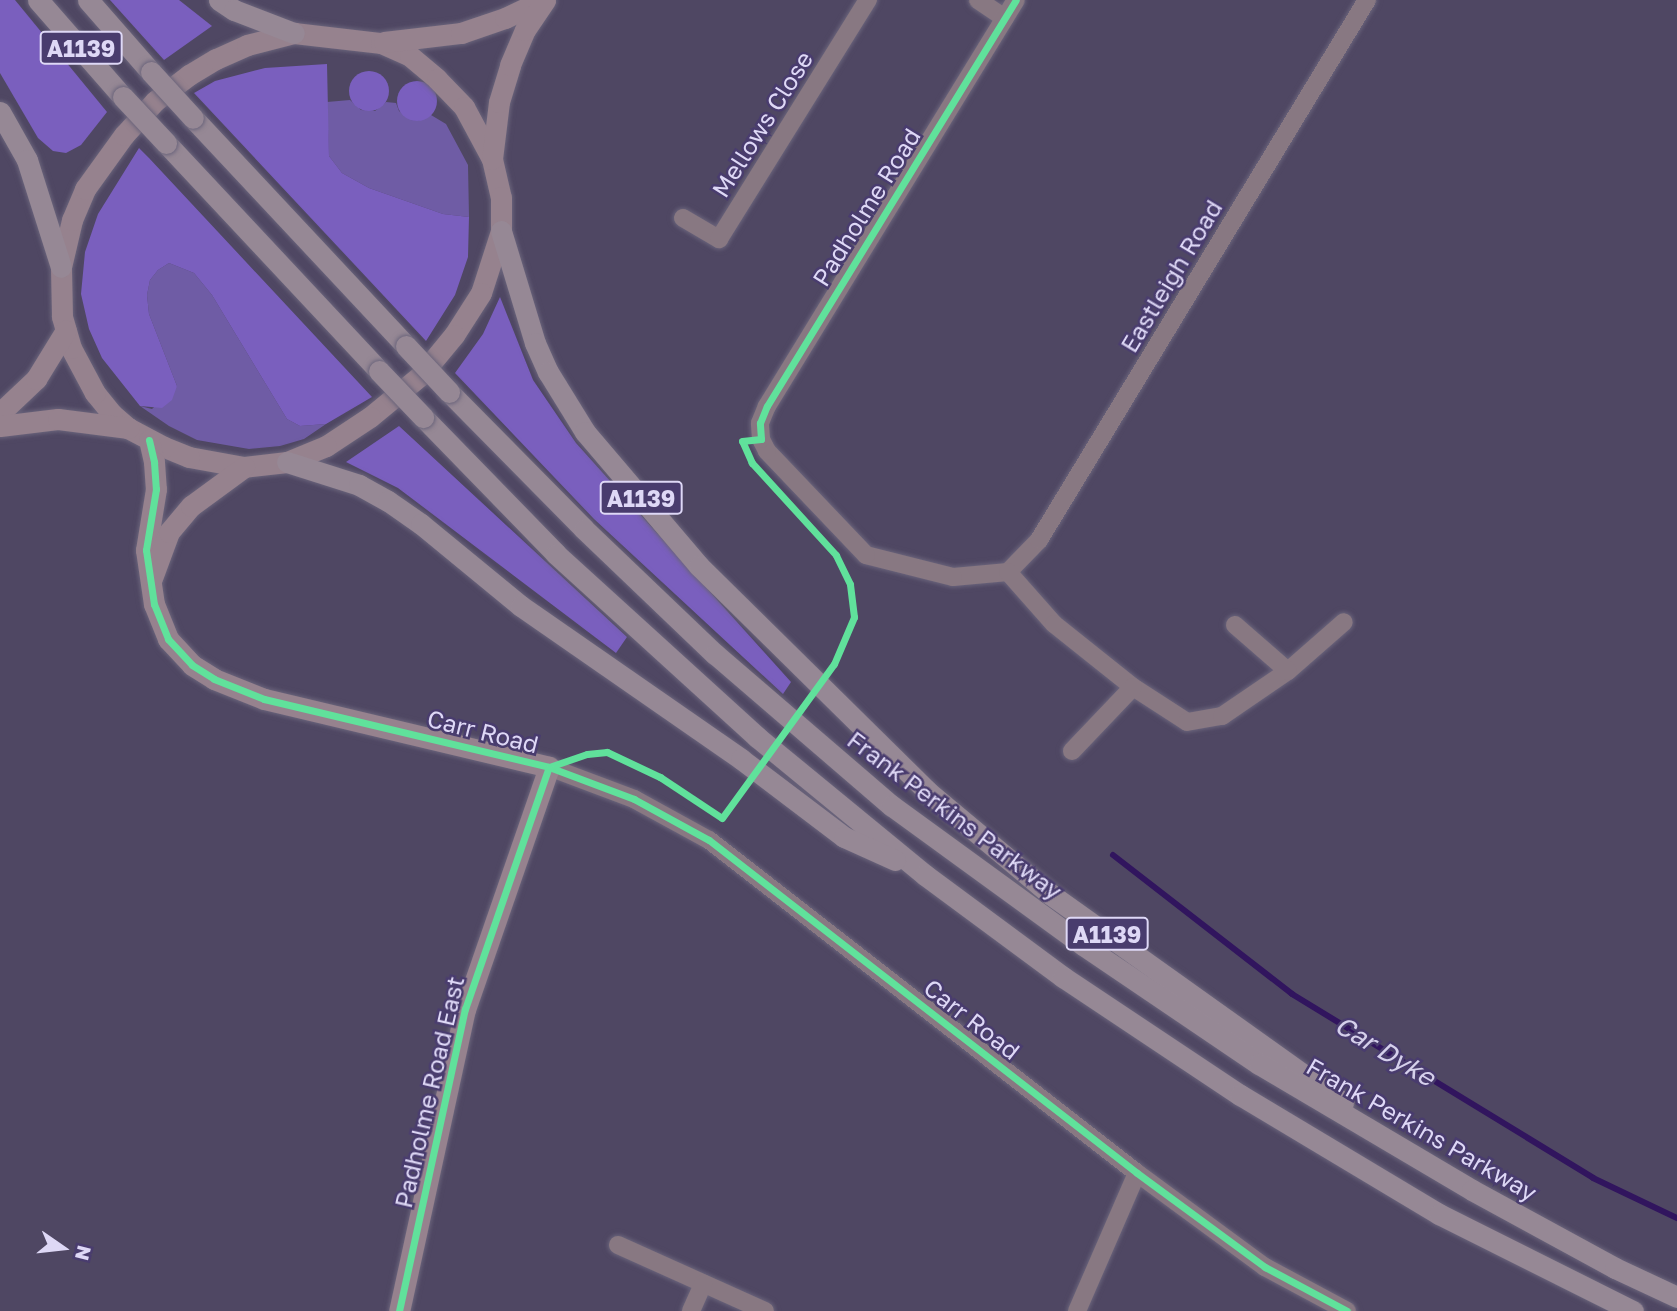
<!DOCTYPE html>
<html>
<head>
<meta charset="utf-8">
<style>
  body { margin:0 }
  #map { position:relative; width:1677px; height:1311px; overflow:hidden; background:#4f4763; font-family:"Golos Text",sans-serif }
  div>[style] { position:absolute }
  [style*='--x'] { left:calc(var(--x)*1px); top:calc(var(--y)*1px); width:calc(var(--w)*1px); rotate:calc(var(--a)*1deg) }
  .green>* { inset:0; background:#6f5ca5 }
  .forest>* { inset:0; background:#7a5fbe }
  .round { border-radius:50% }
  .stream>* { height:6px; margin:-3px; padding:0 3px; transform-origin:3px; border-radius:3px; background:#31155e }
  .roads { filter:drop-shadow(0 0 2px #6a647b) drop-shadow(0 0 2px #6a647b) }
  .street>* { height:18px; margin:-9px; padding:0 9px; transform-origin:9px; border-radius:9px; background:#887882 }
  .secondary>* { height:21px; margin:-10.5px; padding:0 10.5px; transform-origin:10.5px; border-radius:10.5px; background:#96828e }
  .highway>* { height:21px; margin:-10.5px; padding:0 10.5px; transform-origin:10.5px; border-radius:10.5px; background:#968895 }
  .bridges { filter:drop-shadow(0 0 2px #6a647b) drop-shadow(0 0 2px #6a647b) }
  .highway-bridge>* { height:21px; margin:-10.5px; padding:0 10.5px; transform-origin:10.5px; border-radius:10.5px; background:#968895 }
  .cycleway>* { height:7px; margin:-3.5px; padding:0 3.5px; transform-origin:3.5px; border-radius:3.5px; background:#60e19b }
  span { translate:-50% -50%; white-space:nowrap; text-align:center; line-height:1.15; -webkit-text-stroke:5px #493c6e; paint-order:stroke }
  .shield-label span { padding:2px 5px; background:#493c6e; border:2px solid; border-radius:5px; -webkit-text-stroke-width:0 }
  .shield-label { font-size:23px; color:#ded8f6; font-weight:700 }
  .street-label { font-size:24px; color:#ded8f6 }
  .water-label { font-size:26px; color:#d5d0eb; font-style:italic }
  .north { position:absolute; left:28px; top:1213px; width:70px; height:70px; -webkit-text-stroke:5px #493c6e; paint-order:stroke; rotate:104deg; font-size:19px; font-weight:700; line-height:28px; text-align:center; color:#ded8f6 }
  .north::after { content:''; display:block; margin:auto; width:24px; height:32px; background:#ded8f6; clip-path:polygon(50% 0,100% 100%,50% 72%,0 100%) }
</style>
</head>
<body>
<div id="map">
  <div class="green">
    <i style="clip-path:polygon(350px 100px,361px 110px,375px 111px,386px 102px,396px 103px,399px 111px,411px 120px,418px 121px,431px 115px,446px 124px,468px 165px,469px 217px,443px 214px,369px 188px,342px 173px,329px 156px,327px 102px)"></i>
    <i style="clip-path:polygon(169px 263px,194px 273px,212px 295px,287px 419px,300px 426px,326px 424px,304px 439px,280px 446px,249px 449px,197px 440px,169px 426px,140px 406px,152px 409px,177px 386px,149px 314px,147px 295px,150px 280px,158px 270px)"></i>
  </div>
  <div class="forest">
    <i style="clip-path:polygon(0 0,15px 0,107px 112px,81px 145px,66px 153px,53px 151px,38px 138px,0 73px)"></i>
    <i style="clip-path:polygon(110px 0,179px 0,212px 26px,164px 60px)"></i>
    <i style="clip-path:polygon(327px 64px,329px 156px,342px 173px,369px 188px,443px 214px,469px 217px,468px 257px,455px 295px,426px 341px,194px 93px,215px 81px,265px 68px)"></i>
    <i class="round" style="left:349px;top:71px;width:40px;height:40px"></i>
    <i class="round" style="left:397px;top:81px;width:40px;height:40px"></i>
    <i style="clip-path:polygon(139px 148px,149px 158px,372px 397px,326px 424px,300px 426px,287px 419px,212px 295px,194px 273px,169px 263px,158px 270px,150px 280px,147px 295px,149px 314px,177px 386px,172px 400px,162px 408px,140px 406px,102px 358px,89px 329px,81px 294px,85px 252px,98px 214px)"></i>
    <i style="clip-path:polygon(500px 297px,533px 380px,576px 443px,791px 682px,783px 694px,594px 519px,455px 373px,483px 334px)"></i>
    <i style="clip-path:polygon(399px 426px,627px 637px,616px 653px,398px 488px,346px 462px)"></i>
  </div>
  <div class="stream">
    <i style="--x:1113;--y:855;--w:227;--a:37.8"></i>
    <i style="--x:1292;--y:994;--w:353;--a:31.4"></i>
    <i style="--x:1593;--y:1178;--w:93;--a:25.5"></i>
  </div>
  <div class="roads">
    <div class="street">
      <i style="--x:978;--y:0;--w:32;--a:34"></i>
      <i style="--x:683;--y:218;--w:42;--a:30.3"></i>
      <i style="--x:719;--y:239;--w:282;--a:-58.1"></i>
      <i style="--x:1008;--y:572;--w:55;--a:174.8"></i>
      <i style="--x:953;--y:577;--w:90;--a:-165.8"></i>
      <i style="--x:866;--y:555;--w:144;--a:-133.6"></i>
      <i style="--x:767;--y:451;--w:13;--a:-117"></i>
      <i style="--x:761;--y:439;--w:16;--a:-94"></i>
      <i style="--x:760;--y:423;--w:18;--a:-68"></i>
      <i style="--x:767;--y:406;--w:476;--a:-58.5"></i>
      <i style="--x:1008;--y:572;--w:45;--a:-45.9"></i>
      <i style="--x:1039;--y:540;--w:632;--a:-58.73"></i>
      <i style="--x:1008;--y:572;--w:69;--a:48.5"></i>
      <i style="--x:1054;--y:624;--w:101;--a:38.6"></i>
      <i style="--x:1133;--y:687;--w:64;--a:32.9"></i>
      <i style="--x:1187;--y:722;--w:36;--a:-10"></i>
      <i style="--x:1222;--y:716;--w:80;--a:-34.3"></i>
      <i style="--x:1288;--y:671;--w:74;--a:-41.2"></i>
      <i style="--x:1235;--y:625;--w:70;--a:41"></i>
      <i style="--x:1072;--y:751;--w:88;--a:-46.4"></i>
      <i style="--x:549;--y:767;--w:91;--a:20.6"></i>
      <i style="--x:634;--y:799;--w:85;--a:28.7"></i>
      <i style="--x:709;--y:840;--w:542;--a:37.88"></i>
      <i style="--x:1137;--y:1173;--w:159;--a:36.3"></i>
      <i style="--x:1265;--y:1267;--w:93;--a:28.2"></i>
      <i style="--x:618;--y:1245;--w:161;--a:24.2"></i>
      <i style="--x:691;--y:1311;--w:30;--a:-66"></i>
      <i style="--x:1077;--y:1311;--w:150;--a:-66.5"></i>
    </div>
    <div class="secondary">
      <i style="--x:294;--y:33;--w:88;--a:6.6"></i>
      <i style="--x:381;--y:43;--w:32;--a:24"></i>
      <i style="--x:410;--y:56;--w:35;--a:40"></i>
      <i style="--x:437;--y:79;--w:39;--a:46"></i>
      <i style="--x:464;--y:107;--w:59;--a:61.7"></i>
      <i style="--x:492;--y:159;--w:39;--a:77"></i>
      <i style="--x:501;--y:197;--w:34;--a:90"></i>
      <i style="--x:501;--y:231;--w:65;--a:107.9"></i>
      <i style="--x:481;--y:293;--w:50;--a:122.7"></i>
      <i style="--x:454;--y:335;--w:52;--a:129.5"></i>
      <i style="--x:421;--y:375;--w:66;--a:140.5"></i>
      <i style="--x:370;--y:417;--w:53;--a:146.6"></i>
      <i style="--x:326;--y:446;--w:42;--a:157.7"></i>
      <i style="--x:287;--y:462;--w:43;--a:173.4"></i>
      <i style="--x:244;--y:467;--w:56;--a:-169.7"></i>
      <i style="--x:189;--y:457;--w:27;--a:-158"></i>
      <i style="--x:164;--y:447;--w:41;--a:-152.2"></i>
      <i style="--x:128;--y:428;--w:21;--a:-139"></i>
      <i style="--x:112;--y:414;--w:27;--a:-129"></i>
      <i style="--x:95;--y:393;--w:51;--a:-118.1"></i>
      <i style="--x:71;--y:348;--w:33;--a:-106"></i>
      <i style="--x:62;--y:316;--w:49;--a:-91.2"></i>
      <i style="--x:61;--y:267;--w:48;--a:-76.8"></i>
      <i style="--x:72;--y:220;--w:34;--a:-67"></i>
      <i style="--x:85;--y:189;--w:67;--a:-54.2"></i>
      <i style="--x:124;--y:135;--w:46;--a:-47.6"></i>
      <i style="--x:155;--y:101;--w:43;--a:-37.4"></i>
      <i style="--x:189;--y:75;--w:31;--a:-31"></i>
      <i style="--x:216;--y:59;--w:34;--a:-24"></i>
      <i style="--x:247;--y:45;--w:49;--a:-14.3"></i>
      <i style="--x:384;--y:42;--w:78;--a:-6.7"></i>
      <i style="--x:461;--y:33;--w:46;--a:-18.8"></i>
      <i style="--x:505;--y:18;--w:42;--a:-25.3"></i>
      <i style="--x:492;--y:159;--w:57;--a:-83"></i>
      <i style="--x:499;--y:102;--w:39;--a:-73"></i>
      <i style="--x:510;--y:65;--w:38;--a:-67"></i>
      <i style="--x:525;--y:30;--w:36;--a:-56"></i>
      <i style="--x:0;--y:413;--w:50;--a:-43.4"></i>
      <i style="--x:36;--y:379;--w:57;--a:-58.5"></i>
      <i style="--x:0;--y:426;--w:58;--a:-6.9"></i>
      <i style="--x:58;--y:419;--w:71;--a:7.3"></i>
      <i style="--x:149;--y:440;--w:23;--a:77"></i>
      <i style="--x:154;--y:462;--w:27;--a:86"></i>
      <i style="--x:156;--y:489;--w:62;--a:99.3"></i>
      <i style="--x:146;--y:550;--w:55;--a:81.6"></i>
      <i style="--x:154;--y:604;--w:38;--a:68"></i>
      <i style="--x:168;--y:639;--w:35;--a:47"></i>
      <i style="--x:192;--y:665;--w:26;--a:32"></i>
      <i style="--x:214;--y:679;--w:54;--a:21.8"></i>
      <i style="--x:264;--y:699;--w:293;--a:13.4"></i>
      <i style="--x:549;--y:767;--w:256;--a:109.1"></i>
      <i style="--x:465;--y:1009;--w:309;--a:102.3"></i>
      <i style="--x:152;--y:578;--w:49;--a:-69.7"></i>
      <i style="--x:169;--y:532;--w:34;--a:-50"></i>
      <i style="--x:191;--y:506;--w:66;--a:-36.3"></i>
    </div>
    <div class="highway">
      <i style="--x:38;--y:0;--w:129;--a:48.8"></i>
      <i style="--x:88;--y:0;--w:96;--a:48.8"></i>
      <i style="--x:219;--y:0;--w:18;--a:34"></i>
      <i style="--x:234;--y:10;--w:64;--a:21"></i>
      <i style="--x:0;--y:112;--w:55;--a:60.6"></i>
      <i style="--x:27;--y:160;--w:112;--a:72.4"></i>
      <i style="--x:193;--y:118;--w:312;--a:46.9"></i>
      <i style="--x:166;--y:143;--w:312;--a:46.9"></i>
      <i style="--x:501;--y:231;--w:117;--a:73.1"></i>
      <i style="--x:535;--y:343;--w:32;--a:66"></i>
      <i style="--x:548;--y:372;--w:70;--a:58.3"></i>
      <i style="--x:585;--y:432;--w:176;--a:49.6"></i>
      <i style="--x:699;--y:566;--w:320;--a:44.6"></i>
      <i style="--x:927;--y:791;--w:160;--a:39.9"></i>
      <i style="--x:1050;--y:894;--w:360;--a:35.5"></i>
      <i style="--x:449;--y:392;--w:192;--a:45.4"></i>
      <i style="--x:584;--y:529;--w:181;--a:43.7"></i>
      <i style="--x:715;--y:654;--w:233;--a:40.7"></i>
      <i style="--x:892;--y:806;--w:236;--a:36"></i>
      <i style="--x:1083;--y:945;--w:212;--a:34.1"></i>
      <i style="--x:1259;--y:1064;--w:247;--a:30.6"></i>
      <i style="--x:1472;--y:1190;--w:163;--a:28.6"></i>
      <i style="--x:1615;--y:1268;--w:68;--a:25.1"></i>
      <i style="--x:423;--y:417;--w:191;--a:45.8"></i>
      <i style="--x:556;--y:554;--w:272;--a:42.3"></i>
      <i style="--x:757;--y:737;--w:217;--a:39.4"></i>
      <i style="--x:925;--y:875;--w:172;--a:36.5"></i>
      <i style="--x:1063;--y:977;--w:213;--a:33.7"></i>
      <i style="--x:1240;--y:1095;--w:232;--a:30.9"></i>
      <i style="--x:1439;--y:1214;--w:217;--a:26.6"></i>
      <i style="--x:287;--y:462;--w:76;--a:17.7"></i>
      <i style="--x:359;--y:485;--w:33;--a:29"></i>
      <i style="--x:388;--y:501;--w:40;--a:34.9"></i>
      <i style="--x:421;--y:524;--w:129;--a:39.4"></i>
      <i style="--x:521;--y:606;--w:268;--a:34.8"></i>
      <i style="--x:741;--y:759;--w:129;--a:37.1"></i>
      <i style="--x:844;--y:837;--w:56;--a:24.3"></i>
    </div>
  </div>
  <div class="bridges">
    <div class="highway-bridge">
      <i style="--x:151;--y:72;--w:62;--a:47.6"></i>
      <i style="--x:123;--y:97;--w:63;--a:46.9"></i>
      <i style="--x:406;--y:346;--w:63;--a:46.9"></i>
      <i style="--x:379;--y:371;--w:64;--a:46.3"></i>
    </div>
  </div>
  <div class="cycleway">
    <i style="--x:149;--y:440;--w:23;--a:77"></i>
    <i style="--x:154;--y:462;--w:27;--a:86"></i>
    <i style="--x:156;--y:489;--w:62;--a:99.3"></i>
    <i style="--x:146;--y:550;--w:55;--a:81.6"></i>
    <i style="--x:154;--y:604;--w:38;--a:68"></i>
    <i style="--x:168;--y:639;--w:35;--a:47"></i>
    <i style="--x:192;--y:665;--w:26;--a:32"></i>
    <i style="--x:214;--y:679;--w:54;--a:21.8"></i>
    <i style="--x:264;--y:699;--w:293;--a:13.4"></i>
    <i style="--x:549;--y:767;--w:91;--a:20.6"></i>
    <i style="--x:634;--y:799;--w:85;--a:28.7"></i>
    <i style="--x:709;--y:840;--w:542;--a:37.88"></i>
    <i style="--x:1137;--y:1173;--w:159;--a:36.3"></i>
    <i style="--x:1265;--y:1267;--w:93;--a:28.2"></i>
    <i style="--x:549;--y:767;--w:40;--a:-18.9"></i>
    <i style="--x:587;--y:754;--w:20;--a:-6"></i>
    <i style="--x:607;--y:752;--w:59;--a:25.3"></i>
    <i style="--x:660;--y:777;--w:74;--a:33.5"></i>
    <i style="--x:722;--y:818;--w:190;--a:-54"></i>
    <i style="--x:834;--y:664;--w:51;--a:-66.9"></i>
    <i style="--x:854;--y:617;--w:33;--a:-97"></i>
    <i style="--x:850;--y:584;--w:32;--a:-116"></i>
    <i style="--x:836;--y:555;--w:125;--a:-132.4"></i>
    <i style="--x:752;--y:463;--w:24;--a:-114"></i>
    <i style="--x:742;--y:441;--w:19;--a:-6"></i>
    <i style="--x:761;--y:439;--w:16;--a:-94"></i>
    <i style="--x:760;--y:423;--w:18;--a:-68"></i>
    <i style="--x:767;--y:406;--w:476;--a:-58.5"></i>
    <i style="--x:399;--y:1311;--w:309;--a:-77.7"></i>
    <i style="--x:465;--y:1009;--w:256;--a:-70.9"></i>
  </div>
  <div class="shield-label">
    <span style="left:81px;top:48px">A1139</span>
    <span style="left:641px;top:498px">A1139</span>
    <span style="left:1107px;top:934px">A1139</span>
  </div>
  <div class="street-label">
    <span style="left:762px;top:124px;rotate:-58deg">Mellows Close</span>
    <span style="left:866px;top:207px;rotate:-58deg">Padholme Road</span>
    <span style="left:1171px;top:276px;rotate:-59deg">Eastleigh Road</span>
    <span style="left:483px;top:731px;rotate:14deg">Carr Road</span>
    <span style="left:955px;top:815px;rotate:37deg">Frank Perkins Parkway</span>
    <span style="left:972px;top:1019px;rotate:38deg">Carr Road</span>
    <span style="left:429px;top:1092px;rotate:-77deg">Padholme Road East</span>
    <span style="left:1422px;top:1129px;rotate:30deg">Frank Perkins Parkway</span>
  </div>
  <div class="water-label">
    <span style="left:1385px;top:1051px;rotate:31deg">Car Dyke</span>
  </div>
  <div class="north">N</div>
</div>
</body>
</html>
